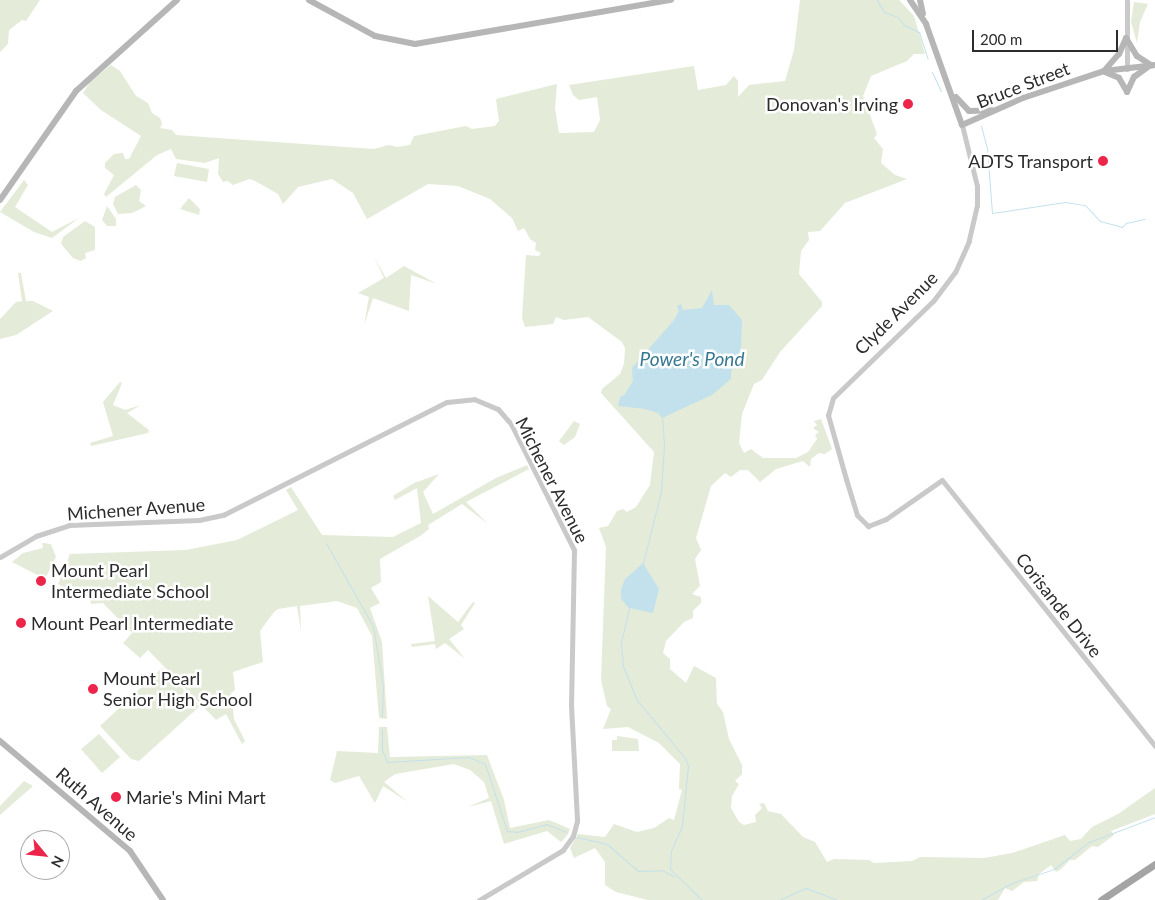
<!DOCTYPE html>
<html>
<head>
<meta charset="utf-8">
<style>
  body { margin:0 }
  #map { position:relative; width:1155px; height:900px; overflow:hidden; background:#fff; font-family:Lato,sans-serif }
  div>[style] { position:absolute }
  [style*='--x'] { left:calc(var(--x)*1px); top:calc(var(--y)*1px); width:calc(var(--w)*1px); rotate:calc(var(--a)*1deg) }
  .green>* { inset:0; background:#e4ebd8 }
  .water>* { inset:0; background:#c3e1ec }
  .stream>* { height:1px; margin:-0.5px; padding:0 0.5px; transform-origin:0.5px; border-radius:0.5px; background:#c3e1ec }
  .tertiary>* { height:5px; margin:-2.5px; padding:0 2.5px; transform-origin:2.5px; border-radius:2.5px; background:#c9c9c9 }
  .secondary>* { height:6px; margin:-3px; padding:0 3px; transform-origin:3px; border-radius:3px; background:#b6b6b6 }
  .primary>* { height:7px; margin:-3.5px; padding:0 3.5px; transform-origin:3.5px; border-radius:3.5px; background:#a4a4a4 }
  .dots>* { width:14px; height:14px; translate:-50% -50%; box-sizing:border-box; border:2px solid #fff; border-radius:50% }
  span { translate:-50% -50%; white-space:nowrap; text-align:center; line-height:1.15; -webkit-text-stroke:5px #fff; paint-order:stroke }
  .street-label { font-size:18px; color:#2c2c2c }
  .poi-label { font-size:18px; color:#2c2c2c }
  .right { translate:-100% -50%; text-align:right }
  .left { translate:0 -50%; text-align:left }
  .water-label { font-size:19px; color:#377891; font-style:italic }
  .north { position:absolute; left:20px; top:830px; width:50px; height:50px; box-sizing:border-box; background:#fff; border:1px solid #ababab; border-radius:50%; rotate:118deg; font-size:14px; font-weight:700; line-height:20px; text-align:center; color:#2c2c2c }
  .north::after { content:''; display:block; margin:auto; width:18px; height:22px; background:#ec254a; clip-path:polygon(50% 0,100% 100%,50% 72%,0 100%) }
  .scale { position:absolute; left:972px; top:30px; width:146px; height:22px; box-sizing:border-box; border:2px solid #2c2c2c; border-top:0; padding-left:6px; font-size:15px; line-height:18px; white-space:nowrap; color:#2c2c2c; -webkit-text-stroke:4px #fff; paint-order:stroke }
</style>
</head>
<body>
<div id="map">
  <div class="green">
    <i style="clip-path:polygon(0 0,40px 0,26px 21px,22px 20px,9px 30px,8px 44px,0 52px)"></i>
    <i style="clip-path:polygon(800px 0,899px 0,914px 16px,925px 54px,914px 54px,907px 61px,871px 76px,863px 96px,877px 134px,874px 138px,883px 149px,881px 163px,895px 175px,907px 179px,845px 203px,820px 231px,808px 232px,809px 240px,801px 251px,799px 274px,822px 302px,822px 306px,780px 352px,762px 380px,754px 384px,742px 414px,739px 443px,744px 453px,751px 449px,763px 458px,796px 458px,808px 452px,817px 439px,815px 435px,819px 432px,813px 428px,817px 425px,814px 421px,821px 419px,832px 449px,825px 454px,819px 453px,811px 459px,810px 467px,803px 461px,776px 469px,760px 482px,748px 470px,740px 470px,731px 477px,725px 473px,711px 486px,696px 538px,701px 550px,695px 559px,700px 586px,692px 594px,701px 597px,701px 603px,693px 611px,693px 618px,684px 622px,666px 641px,663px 653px,670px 659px,670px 669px,686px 683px,694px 666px,716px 678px,717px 704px,723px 712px,729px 739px,742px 765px,742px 774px,735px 781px,739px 784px,732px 796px,731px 808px,739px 822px,744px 825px,756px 822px,755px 815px,762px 808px,759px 804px,764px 803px,768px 811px,781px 814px,803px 837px,815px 842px,827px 862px,834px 859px,869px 860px,874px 863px,912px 861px,920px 857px,984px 858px,1012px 853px,1065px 835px,1070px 841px,1081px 839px,1092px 827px,1118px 814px,1155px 788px,1155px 814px,1111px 831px,1114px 835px,1098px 847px,1092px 846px,1075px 860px,1070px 860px,1060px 870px,1056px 872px,1051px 865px,1039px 874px,1037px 881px,1024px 882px,1012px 891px,1005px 888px,998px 900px,648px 900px,616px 892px,605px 885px,605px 862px,595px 848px,574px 858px,570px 848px,578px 834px,605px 837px,614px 824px,637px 832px,654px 828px,669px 818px,674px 820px,682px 790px,679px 789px,680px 764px,659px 743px,628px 727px,603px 729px,611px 709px,607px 706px,601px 680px,606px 547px,599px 528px,608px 526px,617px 511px,623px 509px,627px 512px,636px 507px,650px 485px,654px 452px,601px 393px,602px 389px,620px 374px,624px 364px,625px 348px,622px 342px,588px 317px,564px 320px,556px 317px,553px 324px,525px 327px,522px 318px,526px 255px,539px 256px,541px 253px,535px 250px,536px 243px,530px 239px,524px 228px,518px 231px,512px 218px,490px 199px,458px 186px,428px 184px,367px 219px,353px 193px,332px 179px,298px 187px,283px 204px,278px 194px,257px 182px,250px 179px,233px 185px,228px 181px,223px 182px,218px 174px,219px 158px,205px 163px,176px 159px,171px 149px,157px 155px,106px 197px,104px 194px,114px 175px,105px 168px,105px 163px,114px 154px,123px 153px,125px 159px,129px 159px,141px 136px,101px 110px,83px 93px,90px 82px,111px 65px,120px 71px,136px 96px,148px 103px,152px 113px,160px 118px,162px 124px,160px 128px,172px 130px,176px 135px,374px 149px,389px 145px,397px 147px,410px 145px,414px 136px,466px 126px,472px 129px,495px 126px,499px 121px,496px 99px,557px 84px,555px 108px,559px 133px,594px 132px,600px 120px,597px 97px,579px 100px,573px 95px,569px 85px,694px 66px,698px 90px,726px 85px,734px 76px,738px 81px,738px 97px,749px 85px,785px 81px,794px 50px)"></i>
    <i style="clip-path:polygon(1134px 2px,1148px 4px,1140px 22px,1137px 43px,1131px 22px)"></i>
    <i style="clip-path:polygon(177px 163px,209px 169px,207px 182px,174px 176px)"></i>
    <i style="clip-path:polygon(24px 180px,28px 185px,15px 207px,52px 232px,79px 218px,52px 238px,34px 232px,0 212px)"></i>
    <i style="clip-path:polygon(136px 185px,141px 190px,139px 201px,146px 206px,132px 213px,118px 214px,113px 204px,115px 197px)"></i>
    <i style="clip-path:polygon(189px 198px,200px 209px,199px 215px,180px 209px)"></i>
    <i style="clip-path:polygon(107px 206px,116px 219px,116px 226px,107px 226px,102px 220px)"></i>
    <i style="clip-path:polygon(85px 221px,95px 227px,95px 250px,85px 253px,86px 258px,81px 261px,73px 258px,61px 244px,63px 237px)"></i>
    <i style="clip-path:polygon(374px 257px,386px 278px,404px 266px,437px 284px,411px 275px,409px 311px,373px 298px,364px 325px,369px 297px,358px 293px,384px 278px)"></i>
    <i style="clip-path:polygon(18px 273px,21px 273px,26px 301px,33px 301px,53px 311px,16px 335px,0 339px,0 319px,16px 302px,22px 301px)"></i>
    <i style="clip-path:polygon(120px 382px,122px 383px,113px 405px,125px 410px,141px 405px,127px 413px,149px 430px,148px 433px,91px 446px,90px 443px,113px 436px,103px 402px)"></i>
    <i style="clip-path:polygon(574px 421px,580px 424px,575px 437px,564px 445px,559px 441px)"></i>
    <i style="clip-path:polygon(527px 465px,529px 469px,466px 502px,488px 524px,462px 504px,428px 525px,429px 529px,420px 536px,380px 559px,381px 582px,371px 588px,380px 603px,370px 608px,382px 642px,387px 719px,379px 718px,372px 636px,357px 608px,337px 601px,300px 606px,301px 632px,297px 606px,278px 609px,274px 612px,260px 631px,263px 662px,233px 672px,235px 690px,231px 693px,234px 719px,245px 741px,242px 744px,226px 714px,216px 720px,148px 650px,140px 658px,123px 643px,132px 633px,103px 603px,91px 604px,90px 599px,85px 600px,58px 584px,70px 554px,186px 550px,237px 540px,298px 510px,286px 490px,291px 487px,322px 535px,393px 537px,421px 523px,417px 488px,395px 500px,393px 496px,414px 483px,439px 474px,423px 492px,433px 514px,496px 478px)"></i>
    <i style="clip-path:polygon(42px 543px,51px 544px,56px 557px,45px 579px,12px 562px,23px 553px,43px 548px)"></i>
    <i style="clip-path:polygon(428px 596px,458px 622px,473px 602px,475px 603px,461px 625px,464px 629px,449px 639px,465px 659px,445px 643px,436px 649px,435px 644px,412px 647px,411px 644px,435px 641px)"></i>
    <i style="clip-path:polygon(162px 668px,200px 706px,139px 761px,131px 759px,100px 726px)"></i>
    <i style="clip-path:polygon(379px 727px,387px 727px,390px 757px,487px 755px,504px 800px,510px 828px,549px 820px,570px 829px,568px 834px,561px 842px,547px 831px,504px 844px,491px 801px,468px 807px,489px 798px,484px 782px,470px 770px,454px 764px,395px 774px,384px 782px,408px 802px,383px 786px,375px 803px,359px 776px,335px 783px,330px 780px,337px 751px,378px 753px)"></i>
    <i style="clip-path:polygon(99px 734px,120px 757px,102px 773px,81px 749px)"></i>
    <i style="clip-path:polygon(617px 736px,638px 739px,639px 751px,612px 751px,612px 740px,617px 740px)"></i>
    <i style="clip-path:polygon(24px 781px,33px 786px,0 815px,0 806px)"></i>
  </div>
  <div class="water">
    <i style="clip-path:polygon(712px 290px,714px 305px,729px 305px,742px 320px,741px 347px,735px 367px,731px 371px,731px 379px,712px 395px,662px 418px,658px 413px,645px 409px,618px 406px,621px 394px,621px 397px,625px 394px,633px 381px,632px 368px,674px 320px,679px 311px,677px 306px,681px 304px,683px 310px,702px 308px)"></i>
    <i style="clip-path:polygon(643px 563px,659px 589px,653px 613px,629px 608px,621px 599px,621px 589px,625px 579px)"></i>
  </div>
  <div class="stream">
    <i style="--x:877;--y:0;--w:14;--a:60"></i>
    <i style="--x:884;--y:12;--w:15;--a:20"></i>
    <i style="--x:898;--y:17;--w:10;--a:53"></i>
    <i style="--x:904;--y:25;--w:17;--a:25"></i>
    <i style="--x:919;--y:32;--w:28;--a:72"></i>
    <i style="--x:932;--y:72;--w:21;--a:65"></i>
    <i style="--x:981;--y:126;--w:23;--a:75"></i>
    <i style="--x:987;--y:148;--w:65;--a:85.6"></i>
    <i style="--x:992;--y:213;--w:74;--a:-8.6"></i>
    <i style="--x:1065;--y:202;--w:20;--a:9"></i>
    <i style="--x:1085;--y:205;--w:22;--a:47"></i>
    <i style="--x:1100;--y:221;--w:23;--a:15"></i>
    <i style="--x:1122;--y:227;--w:6;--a:-45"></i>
    <i style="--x:1126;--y:223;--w:19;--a:-12"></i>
    <i style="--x:326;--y:543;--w:95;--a:60.5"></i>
    <i style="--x:373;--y:626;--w:62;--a:80.7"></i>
    <i style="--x:383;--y:687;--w:30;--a:92"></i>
    <i style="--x:643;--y:563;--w:73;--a:-75.8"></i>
    <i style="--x:661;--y:492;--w:47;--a:-86.3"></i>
    <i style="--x:664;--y:445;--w:27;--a:-94"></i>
    <i style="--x:629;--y:608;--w:37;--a:103"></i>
    <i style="--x:621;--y:644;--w:22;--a:85"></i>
    <i style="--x:623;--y:666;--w:37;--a:68"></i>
    <i style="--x:637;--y:700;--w:75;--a:50.4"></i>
    <i style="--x:685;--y:758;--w:9;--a:69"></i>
    <i style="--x:688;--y:766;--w:60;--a:95.7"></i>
    <i style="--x:682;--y:826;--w:27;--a:114"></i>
    <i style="--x:671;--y:851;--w:18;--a:93"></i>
    <i style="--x:670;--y:869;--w:45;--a:44.1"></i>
    <i style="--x:382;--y:729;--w:21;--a:90"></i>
    <i style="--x:382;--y:750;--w:13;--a:67"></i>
    <i style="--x:387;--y:762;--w:82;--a:-3.5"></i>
    <i style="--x:469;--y:757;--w:17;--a:24"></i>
    <i style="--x:485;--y:764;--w:71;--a:71.8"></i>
    <i style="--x:507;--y:831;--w:10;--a:6"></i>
    <i style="--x:517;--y:832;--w:30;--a:-15"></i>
    <i style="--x:546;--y:824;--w:22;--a:21"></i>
    <i style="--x:577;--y:837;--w:31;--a:13"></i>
    <i style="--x:607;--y:844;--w:41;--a:41.1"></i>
    <i style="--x:638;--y:871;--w:24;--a:-2"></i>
    <i style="--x:662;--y:870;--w:13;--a:29"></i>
    <i style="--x:779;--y:900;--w:30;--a:-24"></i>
    <i style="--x:806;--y:888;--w:34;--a:21"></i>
    <i style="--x:981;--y:900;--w:35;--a:-29"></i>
    <i style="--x:1012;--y:883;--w:44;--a:-18.4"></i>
    <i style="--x:1054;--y:869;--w:44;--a:-37.6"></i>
    <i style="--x:1089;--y:842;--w:71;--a:-20.7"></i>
  </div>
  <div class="tertiary">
    <i style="--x:1127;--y:0;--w:69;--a:90"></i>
    <i style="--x:962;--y:125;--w:63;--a:76.2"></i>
    <i style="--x:977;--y:186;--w:19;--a:90"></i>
    <i style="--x:977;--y:205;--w:37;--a:103"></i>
    <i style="--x:969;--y:241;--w:34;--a:114"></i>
    <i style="--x:955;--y:272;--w:36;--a:127"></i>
    <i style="--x:933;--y:301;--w:139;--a:135.9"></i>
    <i style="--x:833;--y:398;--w:18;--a:106"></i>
    <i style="--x:828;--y:415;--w:66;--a:74.3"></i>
    <i style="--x:846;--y:479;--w:38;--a:73"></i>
    <i style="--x:857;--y:515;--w:16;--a:45"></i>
    <i style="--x:868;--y:526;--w:19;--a:-21"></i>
    <i style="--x:886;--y:519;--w:68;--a:-34.9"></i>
    <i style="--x:942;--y:480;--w:341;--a:51.3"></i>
    <i style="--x:0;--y:557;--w:42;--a:-30.3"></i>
    <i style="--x:36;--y:536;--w:35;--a:-18"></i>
    <i style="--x:69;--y:525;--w:130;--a:-2.2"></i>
    <i style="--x:199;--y:520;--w:25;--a:-12"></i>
    <i style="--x:223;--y:515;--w:251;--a:-26.8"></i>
    <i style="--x:447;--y:402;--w:27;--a:-6"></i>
    <i style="--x:474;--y:399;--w:26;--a:23"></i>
    <i style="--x:498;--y:409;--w:20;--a:49"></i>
    <i style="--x:511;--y:424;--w:141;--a:63.4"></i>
    <i style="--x:574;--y:550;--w:155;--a:91.1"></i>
    <i style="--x:571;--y:705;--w:116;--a:87"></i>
    <i style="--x:577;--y:821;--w:16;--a:105"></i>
    <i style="--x:573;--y:836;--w:17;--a:126"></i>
    <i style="--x:563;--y:850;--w:98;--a:149.2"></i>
  </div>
  <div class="secondary">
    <i style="--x:309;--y:0;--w:75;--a:28.6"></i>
    <i style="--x:375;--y:36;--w:41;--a:11.3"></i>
    <i style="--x:415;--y:44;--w:260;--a:-9.8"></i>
    <i style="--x:910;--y:0;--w:29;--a:56"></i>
    <i style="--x:926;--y:24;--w:107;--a:70.4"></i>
    <i style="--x:962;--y:125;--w:67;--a:-23.9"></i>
    <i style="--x:1023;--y:98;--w:85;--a:-18.4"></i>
    <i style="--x:1104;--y:71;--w:51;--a:-6.7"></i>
    <i style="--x:920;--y:0;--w:14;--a:78"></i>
    <i style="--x:1126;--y:38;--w:21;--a:59"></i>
    <i style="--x:1137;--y:56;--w:17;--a:33"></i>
    <i style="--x:1104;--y:71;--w:23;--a:-49"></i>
    <i style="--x:1119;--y:54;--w:17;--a:-66"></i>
    <i style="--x:1105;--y:72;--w:15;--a:23"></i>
    <i style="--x:1119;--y:78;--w:16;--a:60"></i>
    <i style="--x:1127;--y:92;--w:17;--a:-65"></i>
    <i style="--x:1134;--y:77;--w:17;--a:-36"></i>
    <i style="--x:956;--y:97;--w:19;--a:47"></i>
    <i style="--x:969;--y:111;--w:23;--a:-2"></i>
    <i style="--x:0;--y:200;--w:133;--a:-55.1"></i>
    <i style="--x:76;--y:91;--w:136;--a:-42"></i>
    <i style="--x:0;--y:741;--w:170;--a:40.2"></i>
    <i style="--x:130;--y:851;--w:59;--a:56"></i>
  </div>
  <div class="primary">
    <i style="--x:1101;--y:900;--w:65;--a:-33.7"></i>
  </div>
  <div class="dots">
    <i style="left:908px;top:104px;background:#ec254a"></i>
    <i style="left:1103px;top:161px;background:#ec254a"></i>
    <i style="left:41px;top:581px;background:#ec254a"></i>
    <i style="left:21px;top:623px;background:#ec254a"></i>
    <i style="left:93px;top:689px;background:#ec254a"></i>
    <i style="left:116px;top:797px;background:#ec254a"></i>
  </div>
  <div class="street-label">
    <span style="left:1023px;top:85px;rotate:-21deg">Bruce Street</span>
    <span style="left:896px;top:313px;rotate:-45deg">Clyde Avenue</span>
    <span style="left:552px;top:480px;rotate:63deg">Michener Avenue</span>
    <span style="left:136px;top:509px;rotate:-4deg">Michener Avenue</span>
    <span style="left:1059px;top:605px;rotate:52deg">Corisande Drive</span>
    <span style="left:97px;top:804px;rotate:41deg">Ruth Avenue</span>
  </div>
  <div class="poi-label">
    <span class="right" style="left:898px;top:104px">Donovan's Irving</span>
    <span class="right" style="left:1093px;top:161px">ADTS Transport</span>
    <span class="left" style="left:51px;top:581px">Mount Pearl<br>Intermediate School</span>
    <span class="left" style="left:31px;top:623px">Mount Pearl Intermediate</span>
    <span class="left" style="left:103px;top:689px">Mount Pearl<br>Senior High School</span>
    <span class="left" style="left:126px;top:797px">Marie's Mini Mart</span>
  </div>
  <div class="water-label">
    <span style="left:692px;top:359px">Power's Pond</span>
  </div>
  <div class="north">N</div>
  <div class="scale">200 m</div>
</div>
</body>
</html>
